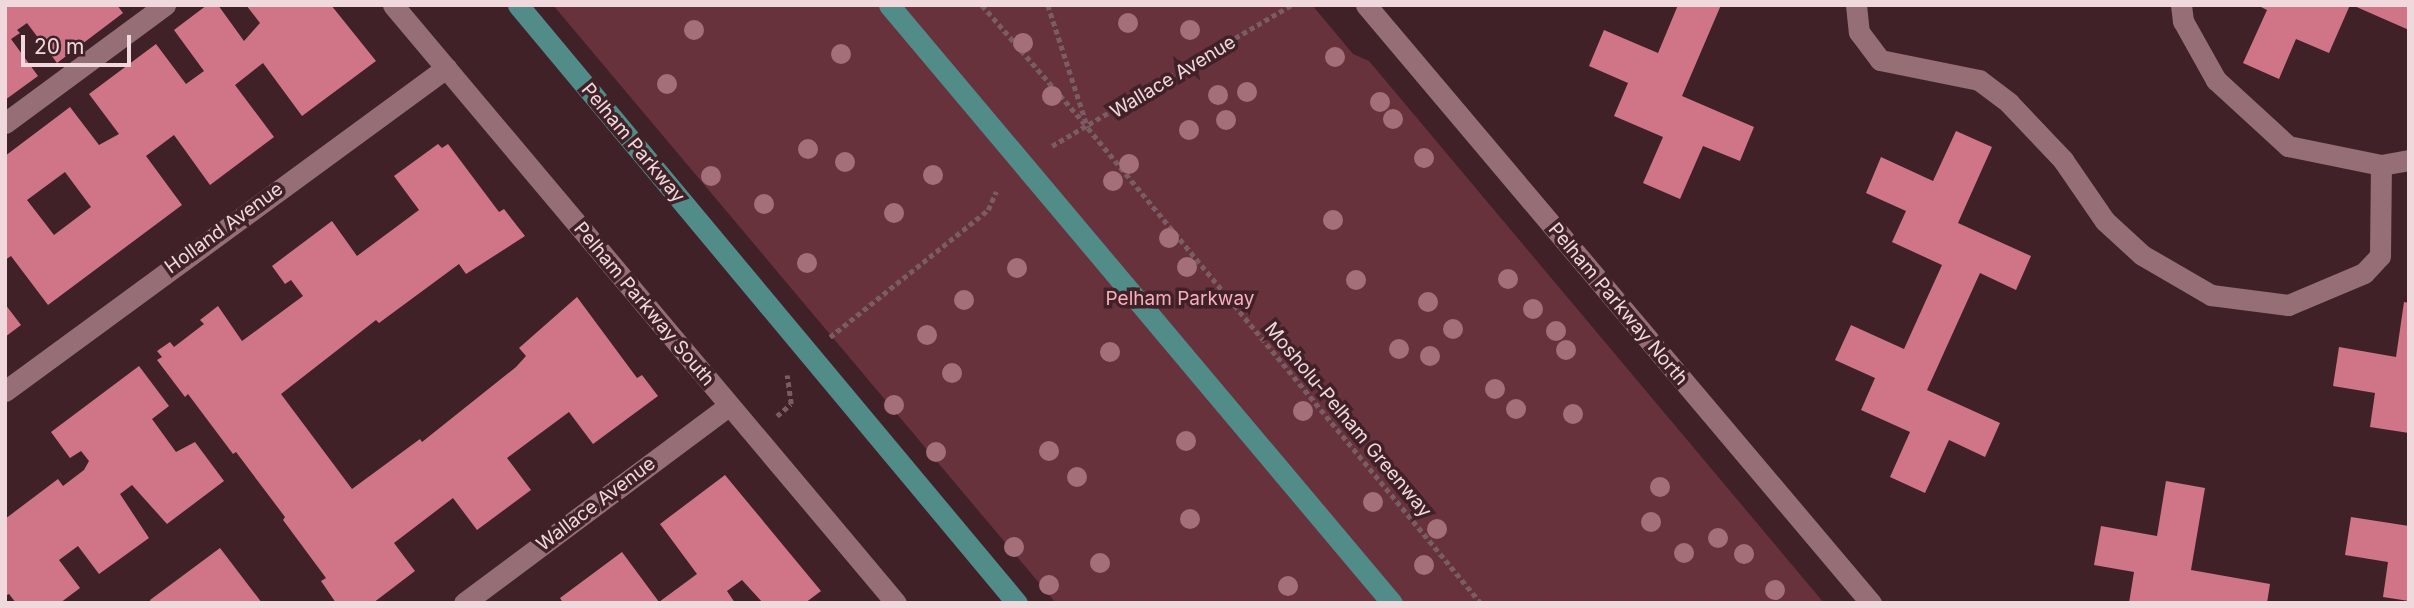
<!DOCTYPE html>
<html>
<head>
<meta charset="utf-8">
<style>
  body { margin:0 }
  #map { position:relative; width:2414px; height:608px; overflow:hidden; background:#412128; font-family:Inter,sans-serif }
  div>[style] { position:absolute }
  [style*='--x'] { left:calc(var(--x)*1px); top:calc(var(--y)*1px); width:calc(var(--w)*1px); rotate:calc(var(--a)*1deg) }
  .green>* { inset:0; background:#68323d }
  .building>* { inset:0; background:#cf7587 }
  .path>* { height:4.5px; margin-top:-2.25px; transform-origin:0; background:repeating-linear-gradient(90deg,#7a5d63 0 5px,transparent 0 8.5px) }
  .minor>* { height:21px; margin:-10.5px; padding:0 10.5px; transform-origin:10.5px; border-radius:10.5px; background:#956f75 }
  .major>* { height:21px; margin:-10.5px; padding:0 10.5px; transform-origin:10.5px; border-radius:10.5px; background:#518c89 }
  .trees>* { width:20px; height:20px; margin:-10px; border-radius:50%; background:#a56f79 }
  span { translate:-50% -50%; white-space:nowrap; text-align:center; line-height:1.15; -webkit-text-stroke:7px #412128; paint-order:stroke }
  .street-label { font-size:19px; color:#efd9dc }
  .park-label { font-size:19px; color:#f7afbb }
  .frame { position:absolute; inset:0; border:7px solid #efd9dc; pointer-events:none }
  .scale { position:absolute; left:21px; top:35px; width:110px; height:32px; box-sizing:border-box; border:4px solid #efd9dc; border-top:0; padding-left:9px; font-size:21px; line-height:24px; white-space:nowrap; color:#efd9dc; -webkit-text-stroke:5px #412128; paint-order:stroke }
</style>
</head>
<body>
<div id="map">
  <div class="green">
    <i style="clip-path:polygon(553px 5px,1312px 5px,1353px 54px,1369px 61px,1824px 603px,1056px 603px)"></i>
  </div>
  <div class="building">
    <i style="clip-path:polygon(5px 5px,117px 5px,123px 13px,57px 63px,27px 23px,17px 30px,20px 33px,11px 39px,38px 76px,5px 100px)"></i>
    <i style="clip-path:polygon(evenodd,207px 5px,218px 5px,244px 41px,260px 23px,246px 5px,331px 5px,376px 61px,302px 116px,263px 63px,235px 85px,274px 137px,210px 185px,174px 135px,146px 156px,182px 205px,48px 305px,11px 256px,5px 260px,5px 156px,70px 107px,99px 145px,119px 134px,89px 94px,156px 44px,186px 84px,204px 71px,174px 30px,207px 5px,65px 172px,91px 207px,54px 235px,27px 200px,65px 172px)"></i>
    <i style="clip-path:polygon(1678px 5px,1721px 5px,1682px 96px,1754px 127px,1740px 161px,1703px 146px,1680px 199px,1643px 183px,1663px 137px,1614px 116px,1628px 83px,1589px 66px,1604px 30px,1658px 53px)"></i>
    <i style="clip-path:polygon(2257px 5px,2350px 5px,2329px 53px,2296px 39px,2279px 79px,2243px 63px,2267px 10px)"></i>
    <i style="clip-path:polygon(2352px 5px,2409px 5px,2409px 30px)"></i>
    <i style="clip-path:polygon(1956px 131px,1992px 147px,1958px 223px,2031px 256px,2016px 290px,1980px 273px,1927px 390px,2000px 423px,1985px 457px,1949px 440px,1925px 493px,1890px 477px,1910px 432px,1861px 410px,1875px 378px,1835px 360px,1851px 325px,1904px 349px,1942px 265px,1892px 242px,1906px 211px,1866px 193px,1881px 157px,1933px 181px)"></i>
    <i style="clip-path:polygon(438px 144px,442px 148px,448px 144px,499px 212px,504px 209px,525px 236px,466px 274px,459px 264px,379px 323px,376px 320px,281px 394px,352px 489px,420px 439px,422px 442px,516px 367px,526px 356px,519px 348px,577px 297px,637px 378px,642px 375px,658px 396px,593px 444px,569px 412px,507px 458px,531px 490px,477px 530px,453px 498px,394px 543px,415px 571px,373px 603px,336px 603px,321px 581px,326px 578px,283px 520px,285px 517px,236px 452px,233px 454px,188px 394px,185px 397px,157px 360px,162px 357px,157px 351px,170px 342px,174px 347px,204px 324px,200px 320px,218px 306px,242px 341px,303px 296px,291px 280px,285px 284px,272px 266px,332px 221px,357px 256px,419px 210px,394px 176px)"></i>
    <i style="clip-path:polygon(2404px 302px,2409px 303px,2409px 433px,2370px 427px,2375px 393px,2333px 386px,2339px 347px,2396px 357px)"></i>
    <i style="clip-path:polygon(5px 304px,21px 325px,5px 337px)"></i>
    <i style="clip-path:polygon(139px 366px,169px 406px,152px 419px,176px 452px,195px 442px,224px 481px,167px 524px,132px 485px,120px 494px,149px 538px,99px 574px,78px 546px,59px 560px,80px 588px,60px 603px,16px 603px,9px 594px,5px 596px,5px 519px,58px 479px,63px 486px,84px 470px,89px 461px,81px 451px,70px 458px,51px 432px)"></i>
    <i style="clip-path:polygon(725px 475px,821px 591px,805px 603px,763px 603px,742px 580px,727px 591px,735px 603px,563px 603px,560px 598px,622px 552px,659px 602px,697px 574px,660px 524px)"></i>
    <i style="clip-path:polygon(2166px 481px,2205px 488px,2191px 570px,2270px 584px,2267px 603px,2129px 603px,2134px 572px,2094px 565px,2101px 526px,2157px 536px)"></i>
    <i style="clip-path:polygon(2351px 517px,2409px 526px,2409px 601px,2383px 597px,2388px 562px,2345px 555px)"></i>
    <i style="clip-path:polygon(220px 548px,262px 603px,151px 603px,150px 600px)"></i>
  </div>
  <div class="path">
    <i style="--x:982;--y:5;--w:157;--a:49.1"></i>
    <i style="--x:1048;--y:5;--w:129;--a:72"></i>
    <i style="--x:1088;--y:128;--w:617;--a:50.4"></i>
    <i style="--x:1052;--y:146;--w:277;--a:-30.5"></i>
    <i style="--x:830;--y:337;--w:203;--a:-38.8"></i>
    <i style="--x:988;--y:210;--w:20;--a:-66"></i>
    <i style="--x:777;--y:416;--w:18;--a:-41"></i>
    <i style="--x:791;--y:404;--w:29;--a:-98"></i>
  </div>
  <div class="minor">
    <i style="--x:393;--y:5;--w:781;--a:49.93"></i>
    <i style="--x:1366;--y:5;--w:783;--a:49.82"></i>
    <i style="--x:1856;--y:5;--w:27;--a:84"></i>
    <i style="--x:1859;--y:32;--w:35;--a:53"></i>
    <i style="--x:1880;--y:60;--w:101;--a:11.4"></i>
    <i style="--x:1979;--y:80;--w:38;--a:37"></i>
    <i style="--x:2009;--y:103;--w:79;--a:46.5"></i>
    <i style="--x:2063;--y:160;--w:74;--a:55.5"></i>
    <i style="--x:2105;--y:221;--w:50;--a:42.6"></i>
    <i style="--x:2142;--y:255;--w:80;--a:30.1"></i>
    <i style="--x:2211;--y:295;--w:78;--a:7.4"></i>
    <i style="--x:2288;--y:305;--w:82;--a:-22.8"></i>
    <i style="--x:2364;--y:273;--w:23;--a:-47"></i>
    <i style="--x:2380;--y:256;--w:91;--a:-89.4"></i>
    <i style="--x:2181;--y:5;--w:16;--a:83"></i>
    <i style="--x:2183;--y:21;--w:68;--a:60.8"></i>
    <i style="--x:2216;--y:80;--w:98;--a:42.5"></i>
    <i style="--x:2288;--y:146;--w:95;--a:11.5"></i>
    <i style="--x:2381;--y:165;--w:28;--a:-10"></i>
    <i style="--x:5;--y:123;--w:199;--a:-36.4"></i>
    <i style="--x:5;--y:391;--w:547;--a:-36.22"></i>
    <i style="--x:464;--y:603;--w:329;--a:-36.7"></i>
  </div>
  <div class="major">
    <i style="--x:518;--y:5;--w:779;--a:50.16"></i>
    <i style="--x:889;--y:5;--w:781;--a:49.93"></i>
  </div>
  <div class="trees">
    <i style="left:1128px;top:23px"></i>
    <i style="left:694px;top:30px"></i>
    <i style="left:1190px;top:30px"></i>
    <i style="left:1023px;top:43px"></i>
    <i style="left:841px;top:54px"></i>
    <i style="left:1335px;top:57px"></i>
    <i style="left:667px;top:84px"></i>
    <i style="left:1247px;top:92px"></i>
    <i style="left:1218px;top:95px"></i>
    <i style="left:1052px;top:96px"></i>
    <i style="left:1380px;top:102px"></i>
    <i style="left:1393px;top:119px"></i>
    <i style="left:1226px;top:120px"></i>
    <i style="left:1189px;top:130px"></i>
    <i style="left:808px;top:149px"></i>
    <i style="left:1424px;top:158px"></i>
    <i style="left:845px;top:162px"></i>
    <i style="left:1129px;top:164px"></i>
    <i style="left:933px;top:175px"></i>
    <i style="left:711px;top:176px"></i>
    <i style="left:1113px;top:181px"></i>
    <i style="left:764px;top:204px"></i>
    <i style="left:894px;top:213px"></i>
    <i style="left:1333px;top:220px"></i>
    <i style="left:1169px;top:238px"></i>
    <i style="left:807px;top:263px"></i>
    <i style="left:1187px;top:267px"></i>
    <i style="left:1017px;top:268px"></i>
    <i style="left:1508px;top:279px"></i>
    <i style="left:1356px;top:280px"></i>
    <i style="left:964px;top:300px"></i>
    <i style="left:1428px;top:302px"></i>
    <i style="left:1533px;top:309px"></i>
    <i style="left:1453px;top:329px"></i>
    <i style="left:1556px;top:331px"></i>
    <i style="left:927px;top:335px"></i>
    <i style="left:1399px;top:349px"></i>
    <i style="left:1566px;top:350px"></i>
    <i style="left:1110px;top:352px"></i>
    <i style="left:1430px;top:356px"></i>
    <i style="left:952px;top:373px"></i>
    <i style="left:1495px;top:389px"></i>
    <i style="left:894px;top:405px"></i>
    <i style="left:1516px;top:409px"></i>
    <i style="left:1303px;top:411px"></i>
    <i style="left:1573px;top:414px"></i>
    <i style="left:1186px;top:441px"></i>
    <i style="left:1049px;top:451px"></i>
    <i style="left:936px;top:452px"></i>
    <i style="left:1077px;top:477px"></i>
    <i style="left:1660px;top:487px"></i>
    <i style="left:1373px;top:502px"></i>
    <i style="left:1190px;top:519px"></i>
    <i style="left:1651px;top:522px"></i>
    <i style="left:1437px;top:529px"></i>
    <i style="left:1718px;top:538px"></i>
    <i style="left:1014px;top:547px"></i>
    <i style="left:1684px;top:553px"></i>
    <i style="left:1744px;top:554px"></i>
    <i style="left:1100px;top:563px"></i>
    <i style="left:1424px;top:565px"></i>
    <i style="left:1049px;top:585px"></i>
    <i style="left:1288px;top:586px"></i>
    <i style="left:1775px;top:590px"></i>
  </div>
  <div class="street-label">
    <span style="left:1173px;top:77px;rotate:-31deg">Wallace Avenue</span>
    <span style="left:633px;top:143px;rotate:50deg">Pelham Parkway</span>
    <span style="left:224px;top:228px;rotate:-36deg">Holland Avenue</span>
    <span style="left:644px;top:304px;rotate:50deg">Pelham Parkway South</span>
    <span style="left:1618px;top:304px;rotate:50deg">Pelham Parkway North</span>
    <span style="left:1348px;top:420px;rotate:50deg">Mosholu-Pelham Greenway</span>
    <span style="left:596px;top:504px;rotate:-37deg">Wallace Avenue</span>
  </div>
  <div class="park-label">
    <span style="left:1180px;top:299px">Pelham Parkway</span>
  </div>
  <div class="frame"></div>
  <div class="scale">20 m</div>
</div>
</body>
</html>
